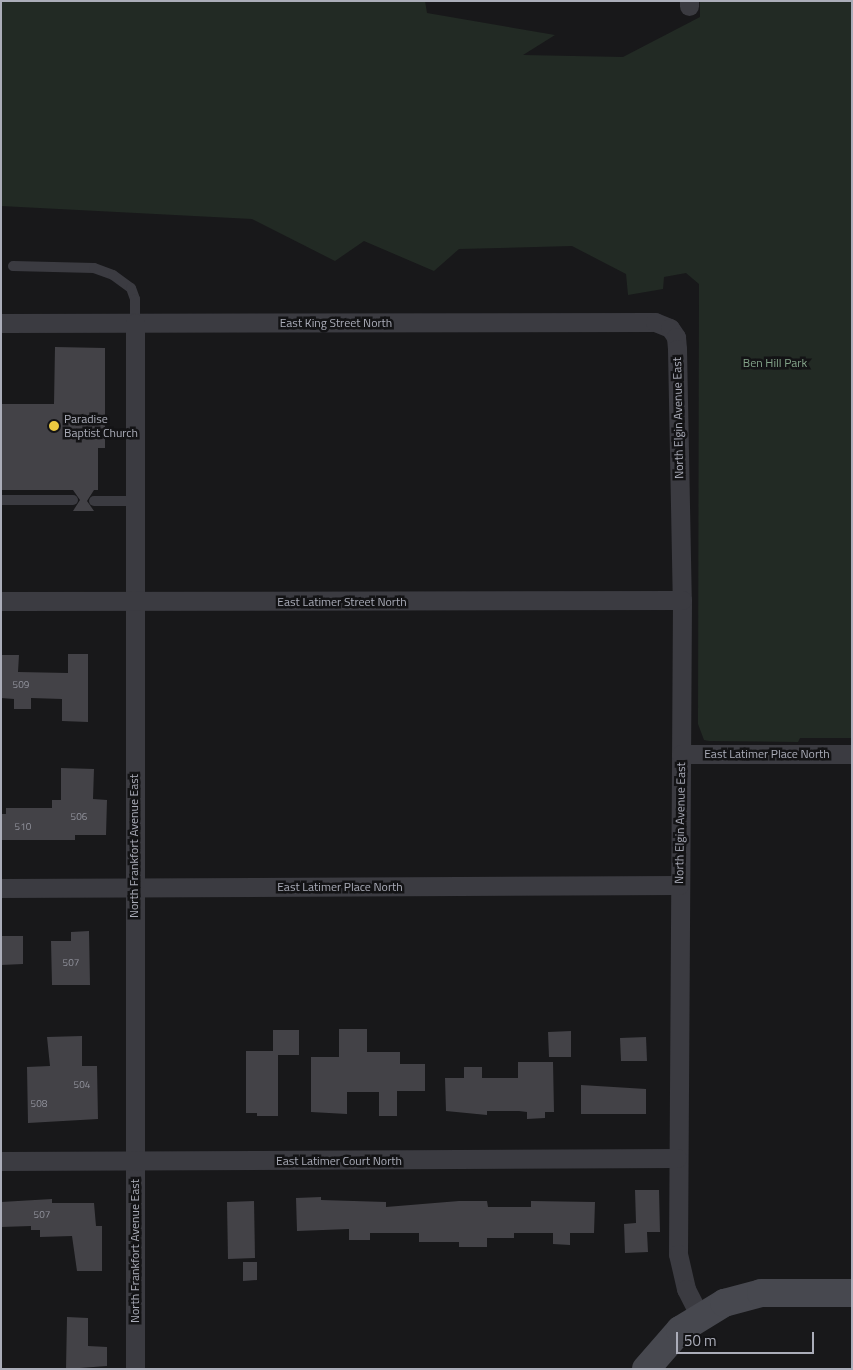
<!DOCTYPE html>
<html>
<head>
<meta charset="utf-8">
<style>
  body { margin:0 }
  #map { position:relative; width:853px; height:1370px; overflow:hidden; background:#18181a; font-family:"Titillium Web",sans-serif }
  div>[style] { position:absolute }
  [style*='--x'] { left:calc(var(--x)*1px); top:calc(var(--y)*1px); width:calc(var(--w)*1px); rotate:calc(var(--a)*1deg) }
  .green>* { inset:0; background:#222a24 }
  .building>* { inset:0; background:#434247 }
  .lane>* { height:10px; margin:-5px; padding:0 5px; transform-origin:5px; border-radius:5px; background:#3b3b41 }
  .street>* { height:19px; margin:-9.5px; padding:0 9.5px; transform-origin:9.5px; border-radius:9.5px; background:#3b3b41 }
  .secondary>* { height:28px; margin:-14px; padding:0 14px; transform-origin:14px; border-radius:14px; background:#47484f }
  .dots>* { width:14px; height:14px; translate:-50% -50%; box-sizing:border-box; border:2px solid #131315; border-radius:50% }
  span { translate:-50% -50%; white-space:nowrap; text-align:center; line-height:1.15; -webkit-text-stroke:5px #131315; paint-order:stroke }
  .number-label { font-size:10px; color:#91929c }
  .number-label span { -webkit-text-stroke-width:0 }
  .street-label { font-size:12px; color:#abadb9 }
  .park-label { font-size:12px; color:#83a389 }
  .poi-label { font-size:12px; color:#abadb9 }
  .left { translate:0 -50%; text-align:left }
  .frame { position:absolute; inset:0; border:2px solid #abadb9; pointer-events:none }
  .scale { position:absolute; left:676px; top:1332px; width:138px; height:22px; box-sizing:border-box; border:2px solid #abadb9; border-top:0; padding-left:6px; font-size:15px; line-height:18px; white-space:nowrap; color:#abadb9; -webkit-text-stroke:4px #131315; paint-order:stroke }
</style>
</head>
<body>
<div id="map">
  <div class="green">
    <i style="clip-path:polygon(1px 1px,425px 1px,427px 13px,555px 35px,523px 55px,623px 57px,700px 17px,700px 1px,852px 1px,852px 738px,800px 738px,798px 742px,709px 741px,704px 740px,698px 724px,699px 284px,686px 273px,664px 277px,663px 289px,628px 295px,626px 274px,572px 246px,459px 249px,434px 271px,364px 241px,335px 261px,252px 219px,1px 206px)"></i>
  </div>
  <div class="building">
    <i style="clip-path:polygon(55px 347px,105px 348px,105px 448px,98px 448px,98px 490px,94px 490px,87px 501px,94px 511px,73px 511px,80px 500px,73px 490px,2px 490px,2px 404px,54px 404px)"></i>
    <i style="clip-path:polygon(68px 654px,88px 654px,88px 722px,62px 721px,62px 699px,31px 698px,31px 709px,14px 709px,14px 699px,1px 698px,1px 655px,19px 655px,18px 672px,68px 673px)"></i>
    <i style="clip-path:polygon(61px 768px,94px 769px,93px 799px,107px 800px,106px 835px,75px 835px,75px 840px,1px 840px,1px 814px,6px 814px,6px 808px,52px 808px,52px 800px,61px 800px)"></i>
    <i style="clip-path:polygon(89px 931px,90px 985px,52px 985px,51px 941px,71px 941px,71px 932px)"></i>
    <i style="clip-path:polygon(1px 936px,23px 936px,23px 964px,1px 965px)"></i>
    <i style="clip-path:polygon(339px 1029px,367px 1029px,367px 1052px,400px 1052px,400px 1064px,425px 1064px,425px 1091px,397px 1091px,397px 1116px,379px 1116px,379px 1092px,347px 1092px,347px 1114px,311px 1112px,311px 1057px,339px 1057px)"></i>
    <i style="clip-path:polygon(273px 1030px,299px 1030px,299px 1055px,278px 1055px,278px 1116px,257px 1116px,257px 1113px,246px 1113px,246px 1051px,273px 1051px)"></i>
    <i style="clip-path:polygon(571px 1031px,571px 1057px,549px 1057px,548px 1032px)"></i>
    <i style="clip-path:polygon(82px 1036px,82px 1066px,97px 1066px,98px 1119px,28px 1123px,27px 1067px,50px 1066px,47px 1037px)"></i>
    <i style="clip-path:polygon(646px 1037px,647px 1061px,621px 1061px,620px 1038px)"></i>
    <i style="clip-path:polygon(518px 1062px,553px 1062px,554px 1112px,545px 1112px,545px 1118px,527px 1119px,527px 1112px,519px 1111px,487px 1111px,487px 1115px,446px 1111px,445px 1078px,464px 1078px,464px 1067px,482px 1067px,482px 1078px,518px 1078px)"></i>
    <i style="clip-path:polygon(581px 1085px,646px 1089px,646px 1114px,581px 1114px)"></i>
    <i style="clip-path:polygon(635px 1190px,659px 1190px,660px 1232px,647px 1232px,648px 1252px,625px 1253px,624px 1224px,636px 1223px)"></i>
    <i style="clip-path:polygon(321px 1197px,321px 1200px,386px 1202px,386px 1207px,459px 1201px,487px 1201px,488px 1207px,531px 1207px,531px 1201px,595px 1202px,594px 1233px,570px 1233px,570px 1245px,553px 1244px,553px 1233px,514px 1233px,514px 1238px,487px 1238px,487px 1247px,459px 1247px,459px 1242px,419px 1242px,419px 1233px,370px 1233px,370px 1240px,349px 1240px,349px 1229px,297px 1231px,296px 1198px)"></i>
    <i style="clip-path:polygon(52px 1199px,52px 1203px,94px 1203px,96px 1226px,102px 1226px,102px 1271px,77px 1271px,72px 1236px,40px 1237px,40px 1230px,31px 1230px,31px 1226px,1px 1227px,1px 1202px)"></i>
    <i style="clip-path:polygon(254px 1201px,255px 1258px,228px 1259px,227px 1202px)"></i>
    <i style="clip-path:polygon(243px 1262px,257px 1262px,257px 1280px,243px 1281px)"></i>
    <i style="clip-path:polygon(67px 1317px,88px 1318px,88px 1346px,107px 1347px,107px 1366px,66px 1369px)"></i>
  </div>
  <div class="lane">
    <i style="--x:13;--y:266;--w:81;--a:1.4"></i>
    <i style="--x:94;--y:268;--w:20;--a:20"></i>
    <i style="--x:113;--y:275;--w:22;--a:36"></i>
    <i style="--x:131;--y:288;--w:12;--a:70"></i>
    <i style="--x:135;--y:299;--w:24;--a:90"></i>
    <i style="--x:1;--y:500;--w:72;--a:0"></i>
    <i style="--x:94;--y:501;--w:41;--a:0"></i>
  </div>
  <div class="street">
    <i style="--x:689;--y:6;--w:5;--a:-90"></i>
    <i style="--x:1;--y:323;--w:654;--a:-0.09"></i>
    <i style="--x:655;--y:322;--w:16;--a:22"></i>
    <i style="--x:670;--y:328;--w:11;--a:56"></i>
    <i style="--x:676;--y:337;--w:12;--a:85"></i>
    <i style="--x:677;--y:349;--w:251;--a:88.9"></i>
    <i style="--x:682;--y:600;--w:654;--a:90.35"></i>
    <i style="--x:678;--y:1254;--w:36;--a:77"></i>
    <i style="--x:686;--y:1289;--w:30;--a:63"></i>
    <i style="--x:135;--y:323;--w:1046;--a:90"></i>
    <i style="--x:1;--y:601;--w:681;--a:-0.08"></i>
    <i style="--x:681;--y:754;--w:171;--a:0"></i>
    <i style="--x:1;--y:888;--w:678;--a:-0.25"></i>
    <i style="--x:1;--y:1161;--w:676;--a:-0.25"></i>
  </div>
  <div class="secondary">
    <i style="--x:646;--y:1369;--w:52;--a:-48.9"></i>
    <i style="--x:680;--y:1330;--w:52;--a:-31.5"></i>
    <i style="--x:724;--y:1303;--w:38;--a:-15"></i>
    <i style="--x:761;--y:1293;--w:91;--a:0"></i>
  </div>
  <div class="dots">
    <i style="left:54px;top:426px;background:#ebc940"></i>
  </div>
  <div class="number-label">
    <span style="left:21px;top:685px">509</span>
    <span style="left:79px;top:817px">506</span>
    <span style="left:23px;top:827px">510</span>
    <span style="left:71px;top:963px">507</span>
    <span style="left:82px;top:1085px">504</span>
    <span style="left:39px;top:1104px">508</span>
    <span style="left:42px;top:1215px">507</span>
  </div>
  <div class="street-label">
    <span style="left:336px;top:323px">East King Street North</span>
    <span style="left:678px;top:418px;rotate:-91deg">North Elgin Avenue East</span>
    <span style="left:342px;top:602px">East Latimer Street North</span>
    <span style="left:767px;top:754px">East Latimer Place North</span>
    <span style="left:680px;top:823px;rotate:-89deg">North Elgin Avenue East</span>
    <span style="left:134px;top:846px;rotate:-90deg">North Frankfort Avenue East</span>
    <span style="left:340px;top:887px">East Latimer Place North</span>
    <span style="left:339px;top:1161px">East Latimer Court North</span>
    <span style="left:135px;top:1251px;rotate:-90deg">North Frankfort Avenue East</span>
  </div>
  <div class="park-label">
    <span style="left:775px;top:363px">Ben Hill Park</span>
  </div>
  <div class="poi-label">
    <span class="left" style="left:64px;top:426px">Paradise<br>Baptist Church</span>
  </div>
  <div class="frame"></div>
  <div class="scale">50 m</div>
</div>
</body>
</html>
